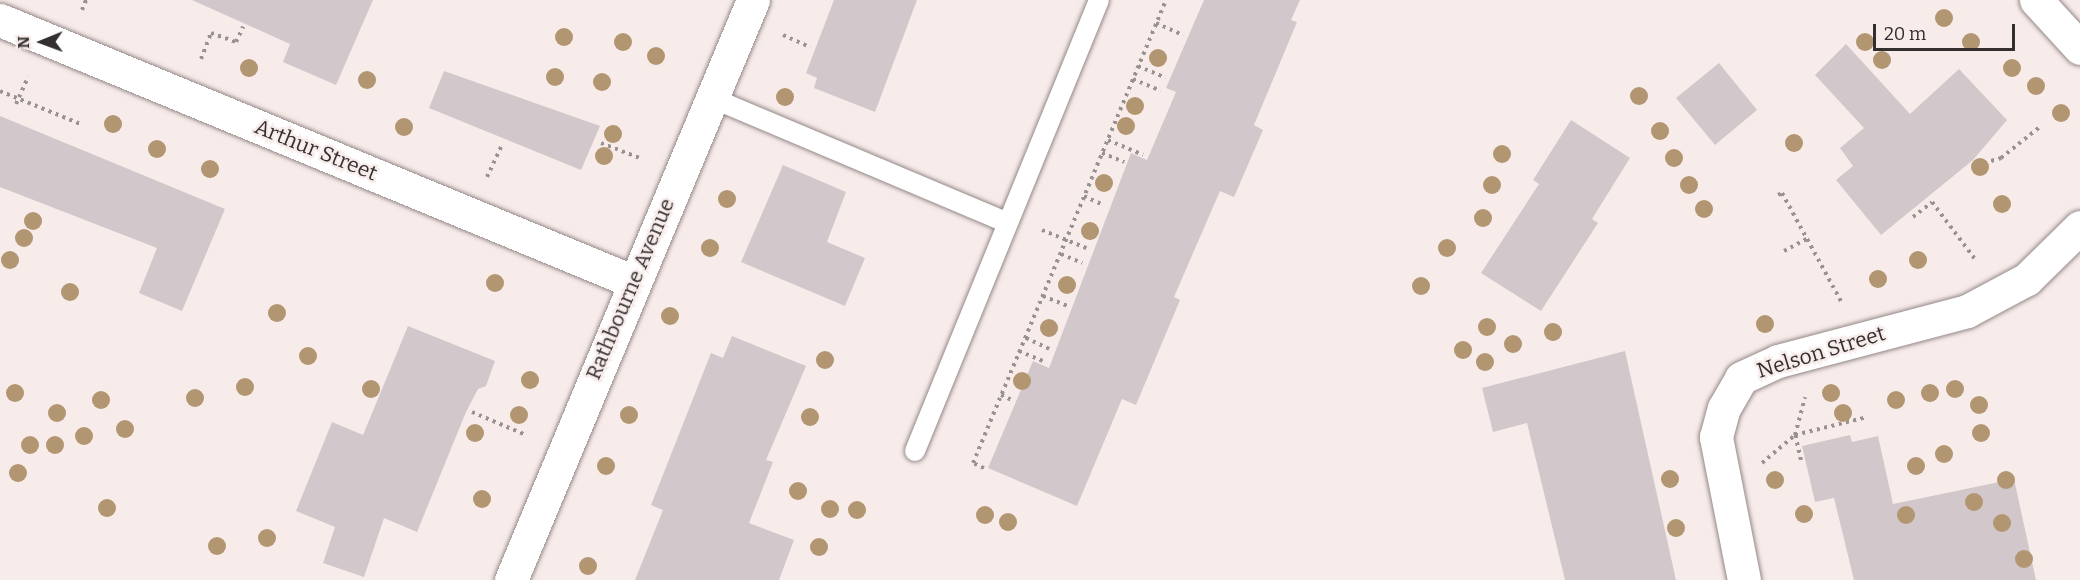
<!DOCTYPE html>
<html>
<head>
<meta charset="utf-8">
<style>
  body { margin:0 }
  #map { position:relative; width:2080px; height:580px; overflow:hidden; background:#f8eceb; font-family:Bitter,serif }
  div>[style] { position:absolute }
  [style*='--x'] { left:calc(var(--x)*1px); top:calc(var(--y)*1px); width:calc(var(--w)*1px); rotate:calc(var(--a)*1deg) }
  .building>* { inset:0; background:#d2c7ca }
  .path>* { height:4px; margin-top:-2px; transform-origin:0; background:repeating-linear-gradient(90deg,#9a9291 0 3px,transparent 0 7.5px) }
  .roads { filter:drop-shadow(0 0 2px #938887) drop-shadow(0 0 2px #938887) }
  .lane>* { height:20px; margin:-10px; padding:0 10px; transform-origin:10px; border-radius:10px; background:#fff }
  .street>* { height:33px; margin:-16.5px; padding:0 16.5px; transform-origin:16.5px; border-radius:16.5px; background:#fff }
  .trees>* { width:18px; height:18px; margin:-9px; border-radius:50%; background:#b29571 }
  span { translate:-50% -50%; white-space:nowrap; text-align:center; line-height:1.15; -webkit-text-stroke:4.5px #f8eceb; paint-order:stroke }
  .street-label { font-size:21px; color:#332f2f }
  .north { position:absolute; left:12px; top:12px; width:60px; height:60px; -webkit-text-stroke:4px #f8eceb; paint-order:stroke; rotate:269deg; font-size:16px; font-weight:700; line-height:24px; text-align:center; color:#332f2f }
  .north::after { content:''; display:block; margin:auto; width:21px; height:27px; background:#332f2f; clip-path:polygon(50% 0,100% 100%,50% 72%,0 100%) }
  .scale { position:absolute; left:1873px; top:24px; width:142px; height:27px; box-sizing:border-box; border:3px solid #332f2f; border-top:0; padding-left:8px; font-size:18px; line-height:21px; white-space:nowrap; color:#332f2f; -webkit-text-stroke:4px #f8eceb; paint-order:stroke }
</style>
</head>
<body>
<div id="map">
  <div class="building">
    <i style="clip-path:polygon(192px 0,373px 0,336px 85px,283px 62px,290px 44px)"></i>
    <i style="clip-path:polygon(834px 0,917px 0,875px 112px,814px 88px,817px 78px,806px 73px)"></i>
    <i style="clip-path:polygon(1204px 0,1300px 0,1291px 20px,1297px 22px,1254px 125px,1263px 130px,1234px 197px,1220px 191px,1174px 297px,1180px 300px,1136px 405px,1122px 399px,1077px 506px,988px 468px,1033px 361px,1049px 368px,1131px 153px,1147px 160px,1176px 92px,1166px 88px)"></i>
    <i style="clip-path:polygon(1846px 44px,1910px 114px,1959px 69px,2007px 120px,1973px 160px,1881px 235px,1836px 180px,1853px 166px,1840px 148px,1864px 128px,1815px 75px)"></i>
    <i style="clip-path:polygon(1719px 63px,1757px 110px,1715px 145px,1676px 98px)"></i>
    <i style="clip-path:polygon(444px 71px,600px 126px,581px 170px,429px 108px)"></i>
    <i style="clip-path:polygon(0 116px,225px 209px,182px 311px,139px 293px,157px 248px,0 187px)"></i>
    <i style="clip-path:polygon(1571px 120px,1630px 158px,1592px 219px,1598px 223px,1541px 311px,1481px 273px,1539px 184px,1533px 180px)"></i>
    <i style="clip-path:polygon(783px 165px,846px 192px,827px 242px,865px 258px,845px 306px,741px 262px)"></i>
    <i style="clip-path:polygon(408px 326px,495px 361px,486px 386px,478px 389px,466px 412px,417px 532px,384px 518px,364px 577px,323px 563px,335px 527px,296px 511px,332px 422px,363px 435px)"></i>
    <i style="clip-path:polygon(732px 336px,806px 366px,766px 460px,773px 462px,749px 523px,794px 540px,779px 580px,635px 580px,663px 510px,651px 505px,711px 353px,723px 358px)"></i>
    <i style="clip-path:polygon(1625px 351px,1676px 580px,1565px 580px,1527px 423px,1493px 432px,1482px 388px)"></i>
    <i style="clip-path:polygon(1850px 435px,1852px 442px,1878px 436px,1893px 504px,2014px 479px,2036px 580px,1854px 580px,1834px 498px,1815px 502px,1802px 446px)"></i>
  </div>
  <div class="path">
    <i style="--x:82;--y:10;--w:11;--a:-68"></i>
    <i style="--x:1156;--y:23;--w:30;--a:24"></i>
    <i style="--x:783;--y:35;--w:30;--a:24"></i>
    <i style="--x:201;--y:59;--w:28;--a:-69"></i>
    <i style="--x:211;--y:33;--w:27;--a:20"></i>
    <i style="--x:236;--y:42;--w:17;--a:-65"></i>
    <i style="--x:1138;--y:66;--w:30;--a:23"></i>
    <i style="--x:1133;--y:79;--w:30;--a:23"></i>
    <i style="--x:0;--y:91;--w:90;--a:22.3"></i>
    <i style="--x:16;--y:104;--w:30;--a:-66"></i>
    <i style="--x:1108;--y:140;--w:38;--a:23"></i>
    <i style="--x:601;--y:143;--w:44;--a:21.3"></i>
    <i style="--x:1102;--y:153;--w:24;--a:22"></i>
    <i style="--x:1984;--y:163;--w:18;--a:-16"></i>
    <i style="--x:2001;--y:158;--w:51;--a:-38.7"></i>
    <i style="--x:487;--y:177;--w:35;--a:-65"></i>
    <i style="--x:1778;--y:195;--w:4;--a:-27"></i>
    <i style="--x:1782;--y:193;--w:123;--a:61.4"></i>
    <i style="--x:1084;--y:196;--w:21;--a:25"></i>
    <i style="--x:1913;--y:217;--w:24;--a:-38"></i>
    <i style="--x:1932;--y:202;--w:71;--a:53"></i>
    <i style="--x:1042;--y:230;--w:48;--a:22.2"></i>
    <i style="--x:1784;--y:251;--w:26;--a:-28"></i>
    <i style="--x:1061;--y:254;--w:23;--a:23"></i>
    <i style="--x:1043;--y:296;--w:29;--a:22"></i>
    <i style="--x:1026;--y:338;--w:29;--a:25"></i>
    <i style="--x:1019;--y:351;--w:28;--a:23"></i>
    <i style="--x:1001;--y:395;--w:14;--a:25"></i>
    <i style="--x:472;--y:412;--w:59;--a:23.1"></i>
    <i style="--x:1801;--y:460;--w:26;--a:-103"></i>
    <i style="--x:1795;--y:435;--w:74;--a:-14"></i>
    <i style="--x:1762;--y:463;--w:43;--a:-40.3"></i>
    <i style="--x:1795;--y:435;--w:39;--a:-75"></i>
    <i style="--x:984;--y:468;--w:12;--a:-156"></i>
    <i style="--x:973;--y:463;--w:502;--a:-67.37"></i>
  </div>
  <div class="roads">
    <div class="lane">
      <i style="--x:712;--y:98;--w:321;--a:22.9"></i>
      <i style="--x:915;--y:451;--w:487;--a:-67.8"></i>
    </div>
    <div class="street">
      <i style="--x:2036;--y:0;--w:65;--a:47.5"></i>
      <i style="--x:0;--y:20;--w:684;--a:22.44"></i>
      <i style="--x:511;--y:580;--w:628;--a:-67.35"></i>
      <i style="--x:1744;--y:580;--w:146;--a:-101.1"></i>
      <i style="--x:1716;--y:437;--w:30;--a:-75"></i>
      <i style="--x:1724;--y:408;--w:34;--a:-60"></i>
      <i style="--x:1741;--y:378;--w:41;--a:-24.7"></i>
      <i style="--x:1778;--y:361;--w:196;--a:-14.8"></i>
      <i style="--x:1967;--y:311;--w:68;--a:-28.1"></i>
      <i style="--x:2027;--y:279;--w:74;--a:-44.5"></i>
    </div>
  </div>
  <div class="trees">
    <i style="left:1944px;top:18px"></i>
    <i style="left:564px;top:37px"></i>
    <i style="left:623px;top:42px"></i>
    <i style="left:1865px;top:42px"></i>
    <i style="left:1971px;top:42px"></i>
    <i style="left:656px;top:56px"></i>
    <i style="left:1158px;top:58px"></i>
    <i style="left:1882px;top:60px"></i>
    <i style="left:249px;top:68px"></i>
    <i style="left:2012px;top:68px"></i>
    <i style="left:555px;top:77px"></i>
    <i style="left:367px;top:80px"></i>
    <i style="left:602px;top:82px"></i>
    <i style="left:2036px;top:86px"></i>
    <i style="left:1639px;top:96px"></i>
    <i style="left:785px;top:97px"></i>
    <i style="left:1135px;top:106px"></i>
    <i style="left:2061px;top:113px"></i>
    <i style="left:113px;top:124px"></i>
    <i style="left:1126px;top:126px"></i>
    <i style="left:404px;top:127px"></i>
    <i style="left:1660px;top:131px"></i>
    <i style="left:613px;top:134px"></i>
    <i style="left:1794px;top:143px"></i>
    <i style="left:157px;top:149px"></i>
    <i style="left:1502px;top:154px"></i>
    <i style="left:604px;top:156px"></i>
    <i style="left:1674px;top:158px"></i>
    <i style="left:1980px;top:167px"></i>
    <i style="left:210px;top:169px"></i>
    <i style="left:1104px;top:183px"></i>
    <i style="left:1492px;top:185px"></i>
    <i style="left:1689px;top:185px"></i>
    <i style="left:727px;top:199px"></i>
    <i style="left:2002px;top:204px"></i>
    <i style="left:1704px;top:209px"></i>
    <i style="left:1483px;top:218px"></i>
    <i style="left:33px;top:221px"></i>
    <i style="left:1090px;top:231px"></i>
    <i style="left:24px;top:238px"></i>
    <i style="left:710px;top:248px"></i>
    <i style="left:1447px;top:248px"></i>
    <i style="left:10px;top:260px"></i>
    <i style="left:1918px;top:260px"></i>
    <i style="left:1878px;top:279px"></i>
    <i style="left:495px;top:283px"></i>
    <i style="left:1067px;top:285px"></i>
    <i style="left:1421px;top:286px"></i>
    <i style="left:70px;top:292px"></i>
    <i style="left:277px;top:313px"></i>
    <i style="left:670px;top:316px"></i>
    <i style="left:1765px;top:324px"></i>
    <i style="left:1487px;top:327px"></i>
    <i style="left:1049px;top:328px"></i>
    <i style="left:1553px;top:332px"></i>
    <i style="left:1513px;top:344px"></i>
    <i style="left:1463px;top:350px"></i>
    <i style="left:308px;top:356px"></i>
    <i style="left:825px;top:360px"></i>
    <i style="left:1485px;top:362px"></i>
    <i style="left:530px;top:380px"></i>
    <i style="left:1022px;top:381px"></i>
    <i style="left:245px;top:387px"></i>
    <i style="left:371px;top:389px"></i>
    <i style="left:1955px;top:389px"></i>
    <i style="left:15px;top:393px"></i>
    <i style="left:1831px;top:393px"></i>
    <i style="left:1930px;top:393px"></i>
    <i style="left:195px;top:398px"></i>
    <i style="left:101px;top:400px"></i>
    <i style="left:1896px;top:400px"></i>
    <i style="left:1979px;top:405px"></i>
    <i style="left:57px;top:413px"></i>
    <i style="left:1843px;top:413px"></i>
    <i style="left:519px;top:415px"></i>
    <i style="left:629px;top:415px"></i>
    <i style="left:810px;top:417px"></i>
    <i style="left:125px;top:429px"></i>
    <i style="left:475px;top:433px"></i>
    <i style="left:1981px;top:433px"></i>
    <i style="left:84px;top:436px"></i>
    <i style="left:30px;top:445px"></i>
    <i style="left:55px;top:445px"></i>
    <i style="left:1944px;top:454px"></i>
    <i style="left:606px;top:466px"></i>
    <i style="left:1916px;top:466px"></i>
    <i style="left:18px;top:473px"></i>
    <i style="left:1670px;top:479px"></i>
    <i style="left:1775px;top:480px"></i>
    <i style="left:2006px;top:480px"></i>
    <i style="left:798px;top:491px"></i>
    <i style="left:482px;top:499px"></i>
    <i style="left:1974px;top:502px"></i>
    <i style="left:107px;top:508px"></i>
    <i style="left:830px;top:509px"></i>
    <i style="left:857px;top:510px"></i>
    <i style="left:1804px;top:514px"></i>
    <i style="left:985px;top:515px"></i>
    <i style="left:1906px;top:515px"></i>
    <i style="left:1008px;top:522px"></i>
    <i style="left:2002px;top:523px"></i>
    <i style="left:1676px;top:528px"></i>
    <i style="left:267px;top:538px"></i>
    <i style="left:217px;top:546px"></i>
    <i style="left:819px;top:547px"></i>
    <i style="left:2024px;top:559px"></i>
    <i style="left:588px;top:566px"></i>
  </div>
  <div class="street-label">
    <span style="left:316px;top:150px;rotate:22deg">Arthur Street</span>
    <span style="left:630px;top:289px;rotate:-67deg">Rathbourne Avenue</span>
    <span style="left:1821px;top:352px;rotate:-17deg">Nelson Street</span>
  </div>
  <div class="north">N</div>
  <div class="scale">20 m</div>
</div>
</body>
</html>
